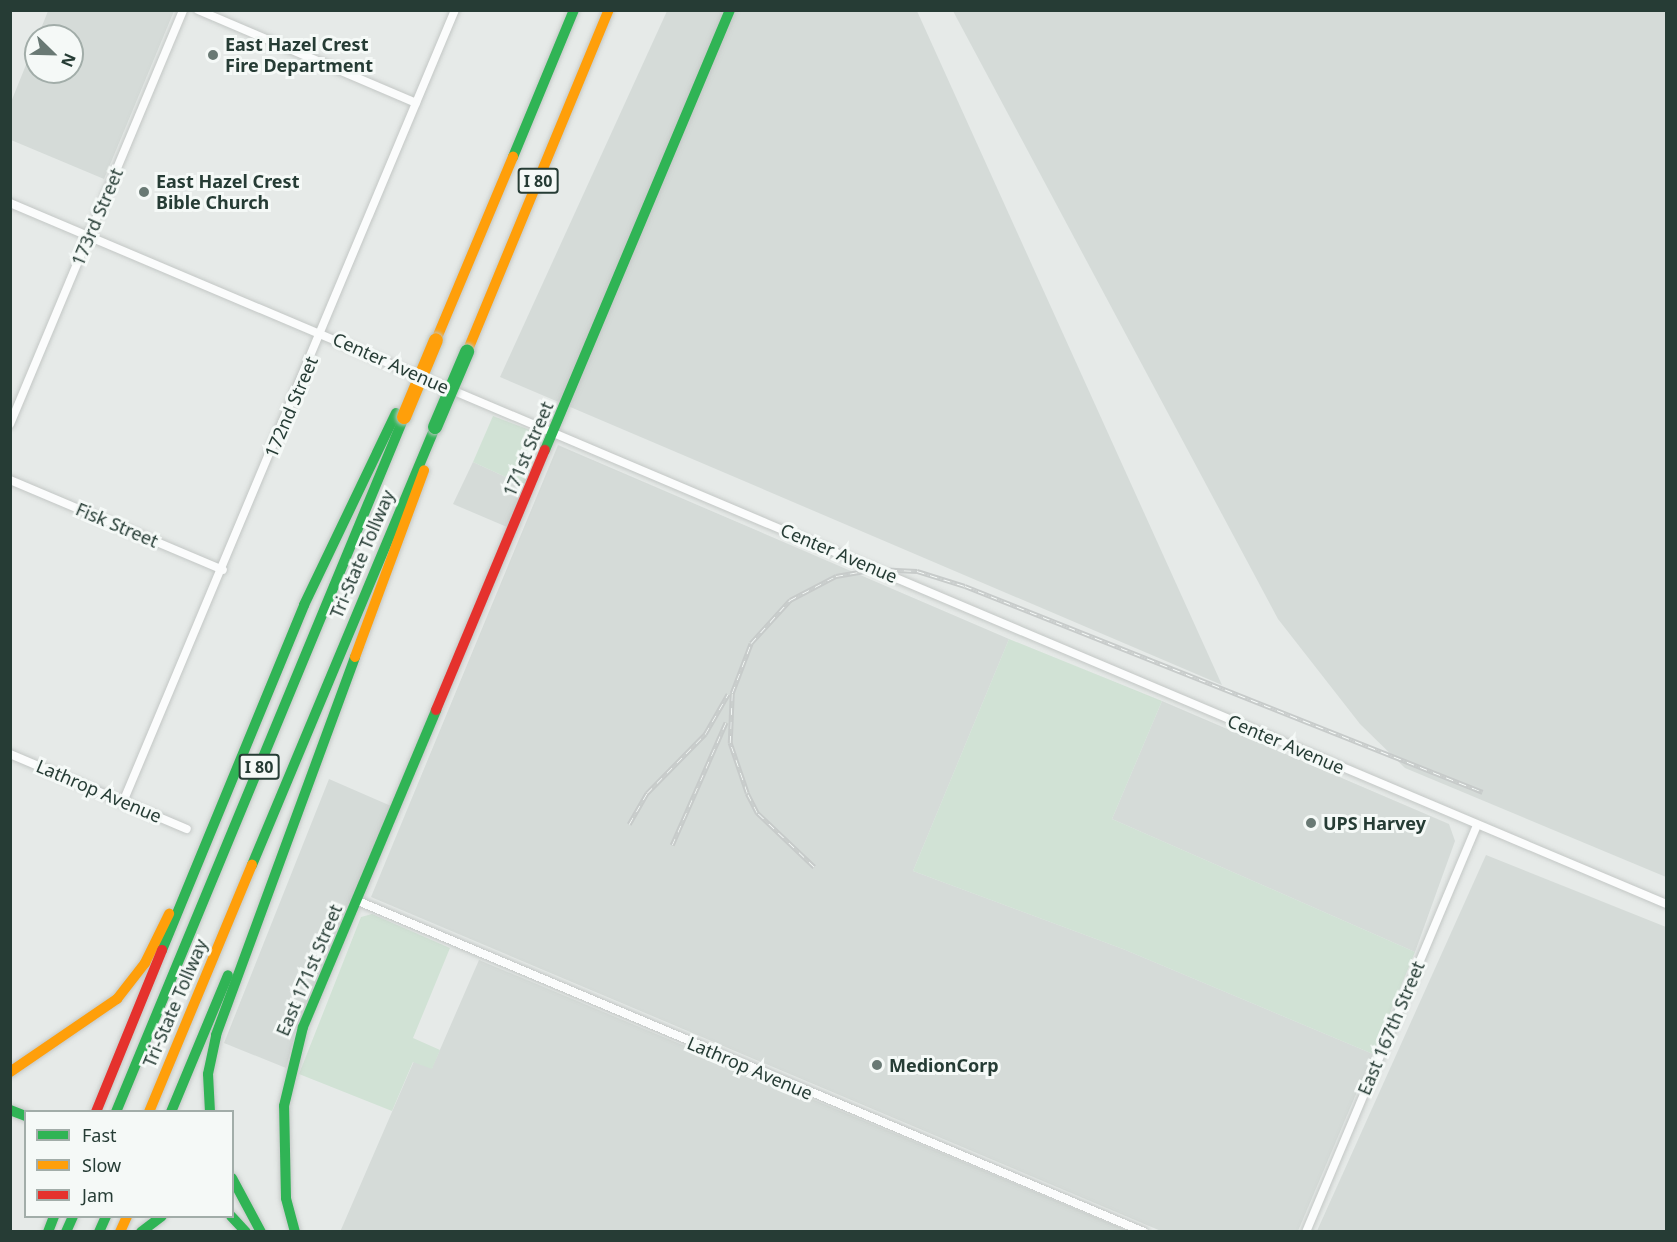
<!DOCTYPE html>
<html>
<head>
<meta charset="utf-8">
<style>
  body { margin:0 }
  #map { position:relative; width:1677px; height:1242px; overflow:hidden; background:#e6eae8; font-family:"Noto Sans",sans-serif }
  div>[style] { position:absolute }
  [style*='--x'] { left:calc(var(--x)*1px); top:calc(var(--y)*1px); width:calc(var(--w)*1px); rotate:calc(var(--a)*1deg) }
  .built>* { inset:0; background:#d5dbd8 }
  .green>* { inset:0; background:#d1e2d5 }
  .roads { filter:drop-shadow(0 0 2px #c3c7c5) drop-shadow(0 0 2px #c3c7c5) }
  .street>* { height:8px; margin:-4px; padding:0 4px; transform-origin:4px; border-radius:4px; background:#fbfcfc }
  .fast>* { height:10px; margin:-5px; padding:0 5px; transform-origin:5px; border-radius:5px; background:#30b455 }
  .slow>* { height:10px; margin:-5px; padding:0 5px; transform-origin:5px; border-radius:5px; background:#ff9f0a }
  .jam>* { height:10px; margin:-5px; padding:0 5px; transform-origin:5px; border-radius:5px; background:#e5322d }
  .rail>* { height:4.5px; margin-top:-2.25px; transform-origin:0; background:repeating-linear-gradient(90deg,#f5f9f7 0 7px,#c7cbca 0 14px); box-sizing:border-box; border-block:2px solid #c7cbca }
  .bridges { filter:drop-shadow(0 0 2px #bec6c3) drop-shadow(0 0 2px #bec6c3) }
  .fast-bridge>* { height:14px; margin:-7px; padding:0 7px; transform-origin:7px; border-radius:7px; background:#30b455 }
  .slow-bridge>* { height:14px; margin:-7px; padding:0 7px; transform-origin:7px; border-radius:7px; background:#ff9f0a }
  .dots>* { width:16px; height:16px; translate:-50% -50%; box-sizing:border-box; border:3px solid #f5f9f7; border-radius:50% }
  span { translate:-50% -50%; white-space:nowrap; text-align:center; line-height:1.15; -webkit-text-stroke:6px #f5f9f7; paint-order:stroke }
  .shield-label span { padding:2px 4px; background:#f5f9f7; border:2px solid; border-radius:4px; -webkit-text-stroke-width:0 }
  .shield-label { font-size:16px; color:#263c35; font-weight:700 }
  .poi-label { font-size:18px; color:#263c35; font-weight:700 }
  .left { translate:0 -50%; text-align:left }
  .street-label { font-size:18px; color:#263c35 }
  .frame { position:absolute; inset:0; border:12px solid #263c35; pointer-events:none }
  .legend { position:absolute; left:24px; top:1110px; width:210px; height:108px; box-sizing:border-box; background:#f5f9f7; border:2px solid #a2ada9; margin:0; padding:8px 10px; list-style:none; font-size:18px; color:#263c35 }
  .legend li { display:flex; align-items:center; gap:12px; height:30px }
  .legend b { width:30px; border:2px solid #a2ada9 }
  .north { position:absolute; left:24px; top:24px; width:60px; height:60px; box-sizing:border-box; background:#f5f9f7; border:2px solid #a2ada9; border-radius:50%; rotate:113deg; font-size:16px; font-weight:700; line-height:24px; text-align:center; color:#263c35 }
  .north::after { content:''; display:block; margin:auto; width:21px; height:27px; background:#697974; clip-path:polygon(50% 0,100% 100%,50% 72%,0 100%) }
</style>
</head>
<body>
<div id="map">
  <div class="built">
    <i style="clip-path:polygon(48px 11px,174px 11px,104px 179px,11px 140px,11px 102px,36px 40px,36px 72px,72px 72px,72px 36px,38px 36px)"></i>
    <i style="clip-path:polygon(667px 11px,917px 11px,1222px 685px,500px 377px)"></i>
    <i style="clip-path:polygon(953px 11px,1666px 11px,1666px 877px,1405px 768px,1360px 724px,1278px 619px)"></i>
    <i style="clip-path:polygon(558px 445px,1009px 639px,913px 871px,1123px 949px,1373px 1054px,1298px 1231px,1161px 1231px,371px 897px)"></i>
    <i style="clip-path:polygon(473px 462px,525px 486px,507px 527px,453px 504px)"></i>
    <i style="clip-path:polygon(1162px 701px,1449px 824px,1455px 841px,1415px 952px,1112px 819px)"></i>
    <i style="clip-path:polygon(329px 779px,391px 806px,295px 1034px,286px 1068px,224px 1043px)"></i>
    <i style="clip-path:polygon(1486px 855px,1666px 927px,1666px 1231px,1317px 1231px)"></i>
    <i style="clip-path:polygon(479px 960px,1128px 1231px,340px 1232px,414px 1061px,432px 1068px)"></i>
  </div>
  <div class="green">
    <i style="clip-path:polygon(493px 416px,530px 430px,535px 439px,525px 486px,473px 462px)"></i>
    <i style="clip-path:polygon(1009px 639px,1162px 701px,1112px 819px,1415px 952px,1373px 1054px,1123px 949px,913px 871px)"></i>
    <i style="clip-path:polygon(372px 914px,450px 948px,413px 1038px,440px 1050px,432px 1069px,413px 1062px,392px 1111px,299px 1074px,361px 917px)"></i>
  </div>
  <div class="roads">
    <div class="street">
      <i style="--x:198;--y:10;--w:237;--a:23.1"></i>
      <i style="--x:10;--y:203;--w:1798;--a:22.94"></i>
      <i style="--x:10;--y:424;--w:449;--a:-67.3"></i>
      <i style="--x:10;--y:480;--w:231;--a:22.9"></i>
      <i style="--x:10;--y:754;--w:192;--a:23"></i>
      <i style="--x:123;--y:802;--w:859;--a:-67.26"></i>
      <i style="--x:358;--y:901;--w:853;--a:22.84"></i>
      <i style="--x:1306;--y:1232;--w:441;--a:-67.2"></i>
    </div>
    <div class="fast">
      <i style="--x:513;--y:157;--w:159;--a:-67.5"></i>
      <i style="--x:545;--y:450;--w:477;--a:-67.2"></i>
      <i style="--x:252;--y:865;--w:475;--a:-67.3"></i>
      <i style="--x:162;--y:950;--w:373;--a:-67.6"></i>
      <i style="--x:304;--y:605;--w:213;--a:-64.4"></i>
      <i style="--x:10;--y:1110;--w:17;--a:21"></i>
      <i style="--x:116;--y:1112;--w:752;--a:-67.49"></i>
      <i style="--x:171;--y:1112;--w:148;--a:-67.4"></i>
      <i style="--x:210;--y:1112;--w:38;--a:-93"></i>
      <i style="--x:208;--y:1074;--w:40;--a:-78"></i>
      <i style="--x:216;--y:1035;--w:403;--a:-69.8"></i>
      <i style="--x:232;--y:1178;--w:61;--a:61.8"></i>
      <i style="--x:231;--y:1216;--w:22;--a:47"></i>
      <i style="--x:48;--y:1232;--w:17;--a:-69"></i>
      <i style="--x:66;--y:1232;--w:17;--a:-66"></i>
      <i style="--x:99;--y:1232;--w:17;--a:-66"></i>
      <i style="--x:141;--y:1232;--w:26;--a:-37"></i>
      <i style="--x:295;--y:1232;--w:35;--a:-105"></i>
      <i style="--x:286;--y:1198;--w:92;--a:-91.2"></i>
      <i style="--x:284;--y:1106;--w:81;--a:-76.5"></i>
      <i style="--x:303;--y:1027;--w:344;--a:-67.2"></i>
    </div>
    <div class="slow">
      <i style="--x:436;--y:340;--w:199;--a:-67.2"></i>
      <i style="--x:467;--y:352;--w:370;--a:-67.5"></i>
      <i style="--x:355;--y:657;--w:199;--a:-69.7"></i>
      <i style="--x:10;--y:1072;--w:130;--a:-34.3"></i>
      <i style="--x:117;--y:999;--w:46;--a:-52.1"></i>
      <i style="--x:145;--y:963;--w:55;--a:-63.9"></i>
      <i style="--x:149;--y:1112;--w:268;--a:-67.4"></i>
      <i style="--x:120;--y:1232;--w:17;--a:-66"></i>
    </div>
    <div class="jam">
      <i style="--x:436;--y:710;--w:282;--a:-67.3"></i>
      <i style="--x:96;--y:1112;--w:175;--a:-67.8"></i>
    </div>
  </div>
  <div class="rail">
    <i style="--x:629;--y:824;--w:36;--a:-60"></i>
    <i style="--x:647;--y:793;--w:83;--a:-45.5"></i>
    <i style="--x:705;--y:734;--w:46;--a:-60.1"></i>
    <i style="--x:672;--y:845;--w:134;--a:-66.3"></i>
    <i style="--x:814;--y:867;--w:79;--a:-136.5"></i>
    <i style="--x:757;--y:813;--w:22;--a:-117"></i>
    <i style="--x:747;--y:793;--w:53;--a:-108.8"></i>
    <i style="--x:730;--y:743;--w:50;--a:-87.7"></i>
    <i style="--x:732;--y:693;--w:53;--a:-69.2"></i>
    <i style="--x:751;--y:643;--w:58;--a:-47.8"></i>
    <i style="--x:790;--y:600;--w:52;--a:-27.6"></i>
    <i style="--x:836;--y:576;--w:41;--a:-9.9"></i>
    <i style="--x:876;--y:569;--w:41;--a:2.8"></i>
    <i style="--x:917;--y:571;--w:50;--a:17.4"></i>
    <i style="--x:965;--y:586;--w:557;--a:21.69"></i>
  </div>
  <div class="bridges">
    <div class="fast-bridge">
      <i style="--x:435;--y:427;--w:82;--a:-66.9"></i>
    </div>
    <div class="slow-bridge">
      <i style="--x:404;--y:417;--w:83;--a:-67.4"></i>
    </div>
  </div>
  <div class="dots">
    <i style="left:213px;top:55px;background:#697974"></i>
    <i style="left:144px;top:192px;background:#697974"></i>
    <i style="left:1311px;top:823px;background:#697974"></i>
    <i style="left:877px;top:1065px;background:#697974"></i>
  </div>
  <div class="shield-label">
    <span style="left:538px;top:181px">I 80</span>
    <span style="left:259px;top:767px">I 80</span>
  </div>
  <div class="poi-label">
    <span class="left" style="left:225px;top:55px">East Hazel Crest<br>Fire Department</span>
    <span class="left" style="left:156px;top:192px">East Hazel Crest<br>Bible Church</span>
    <span class="left" style="left:1323px;top:823px">UPS Harvey</span>
    <span class="left" style="left:889px;top:1065px">MedionCorp</span>
  </div>
  <div class="street-label">
    <span style="left:97px;top:217px;rotate:-67deg">173rd Street</span>
    <span style="left:391px;top:363px;rotate:24deg">Center Avenue</span>
    <span style="left:291px;top:407px;rotate:-67deg">172nd Street</span>
    <span style="left:528px;top:449px;rotate:-67deg">171st Street</span>
    <span style="left:117px;top:525px;rotate:23deg">Fisk Street</span>
    <span style="left:839px;top:553px;rotate:23deg">Center Avenue</span>
    <span style="left:362px;top:554px;rotate:-67deg">Tri-State Tollway</span>
    <span style="left:1286px;top:744px;rotate:23deg">Center Avenue</span>
    <span style="left:99px;top:791px;rotate:23deg">Lathrop Avenue</span>
    <span style="left:309px;top:970px;rotate:-67deg">East 171st Street</span>
    <span style="left:175px;top:1003px;rotate:-67deg">Tri-State Tollway</span>
    <span style="left:1391px;top:1028px;rotate:-67deg">East 167th Street</span>
    <span style="left:750px;top:1068px;rotate:23deg">Lathrop Avenue</span>
  </div>
  <div class="frame"></div>
  <ul class="legend">
  <li><b style="height:8px;background:#30b455"></b>Fast</li>
  <li><b style="height:8px;background:#ff9f0a"></b>Slow</li>
  <li><b style="height:8px;background:#e5322d"></b>Jam</li>
  </ul>
  <div class="north">N</div>
</div>
</body>
</html>
